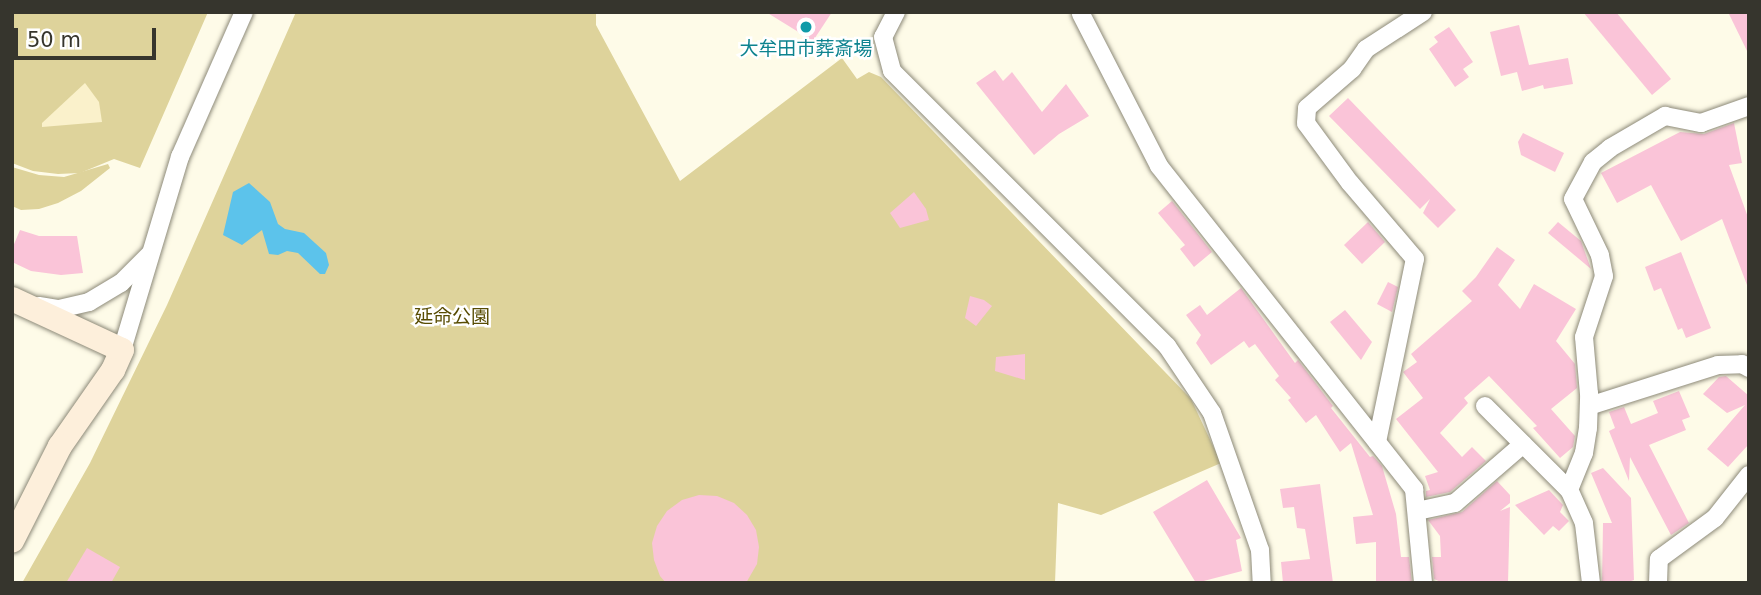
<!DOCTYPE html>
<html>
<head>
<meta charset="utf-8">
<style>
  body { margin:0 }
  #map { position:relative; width:1761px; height:595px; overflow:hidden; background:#fefbe8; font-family:"DejaVu Sans","Noto Sans JP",sans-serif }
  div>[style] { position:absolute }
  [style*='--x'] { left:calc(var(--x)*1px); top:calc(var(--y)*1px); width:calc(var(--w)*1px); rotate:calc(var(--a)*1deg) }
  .green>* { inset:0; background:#ded39b }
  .sand>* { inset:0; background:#faf1cb }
  .water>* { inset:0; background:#5cc3eb }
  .building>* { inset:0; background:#fac4d8 }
  .roads { filter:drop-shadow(0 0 2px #8d8a79) drop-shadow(0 0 2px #8d8a79) }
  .street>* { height:18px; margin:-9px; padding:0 9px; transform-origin:9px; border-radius:9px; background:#fff }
  .secondary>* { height:24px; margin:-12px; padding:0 12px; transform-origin:12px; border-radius:12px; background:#fdefdb }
  .dots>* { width:19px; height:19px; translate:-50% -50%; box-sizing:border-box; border:4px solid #fff; border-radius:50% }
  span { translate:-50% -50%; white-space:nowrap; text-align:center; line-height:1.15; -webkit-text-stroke:5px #fff; paint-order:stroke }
  .culture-label { font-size:19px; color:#0d838f }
  .park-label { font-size:19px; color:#584c03 }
  .frame { position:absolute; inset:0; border:14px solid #36352d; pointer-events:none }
  .scale { position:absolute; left:14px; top:28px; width:142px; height:32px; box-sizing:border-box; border:4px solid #36352d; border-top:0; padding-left:9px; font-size:21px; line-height:24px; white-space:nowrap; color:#36352d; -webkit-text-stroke:5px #fff; paint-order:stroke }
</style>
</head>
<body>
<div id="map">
  <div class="green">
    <i style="clip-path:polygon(12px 12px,208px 12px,140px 168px,114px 159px,80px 173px,58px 174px,33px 171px,12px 163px)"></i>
    <i style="clip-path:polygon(296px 12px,596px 12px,596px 25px,680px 181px,842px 58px,857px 79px,869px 72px,881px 77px,1191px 399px,1221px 463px,1101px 515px,1058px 503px,1055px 583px,22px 583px,90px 463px,167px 305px)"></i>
    <i style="clip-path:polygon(108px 164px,110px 168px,81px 191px,58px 203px,39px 209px,21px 210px,12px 206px,12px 167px,39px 175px,64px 177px)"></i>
  </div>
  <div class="sand">
    <i style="clip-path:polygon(85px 83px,99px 102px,102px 122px,42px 127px,42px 123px)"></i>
  </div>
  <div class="water">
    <i style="clip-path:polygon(249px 183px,270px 202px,278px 224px,285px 229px,304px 233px,326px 253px,329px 265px,325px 274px,320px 274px,298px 253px,287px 251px,278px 255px,269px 254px,262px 230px,242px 245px,223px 235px,233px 192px)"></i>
  </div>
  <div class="building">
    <i style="clip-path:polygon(766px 12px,832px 12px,813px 41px)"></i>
    <i style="clip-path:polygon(1583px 12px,1616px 12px,1671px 79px,1652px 95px)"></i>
    <i style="clip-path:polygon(1728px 12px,1749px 12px,1749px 55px)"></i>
    <i style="clip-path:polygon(1519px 25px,1529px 65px,1568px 58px,1573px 84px,1544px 89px,1543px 85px,1522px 91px,1517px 72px,1501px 76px,1490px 32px)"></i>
    <i style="clip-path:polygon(1449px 27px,1473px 62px,1463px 69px,1469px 77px,1455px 87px,1429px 49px,1438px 42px,1434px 37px)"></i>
    <i style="clip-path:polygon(995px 70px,1003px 81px,1012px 72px,1042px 112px,1066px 84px,1089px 116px,1059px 134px,1034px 155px,976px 83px)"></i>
    <i style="clip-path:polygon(1348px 98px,1456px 210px,1438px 228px,1423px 213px,1430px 199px,1420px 209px,1329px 116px)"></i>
    <i style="clip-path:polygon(1734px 123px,1742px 163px,1729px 165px,1749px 220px,1747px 285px,1722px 219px,1681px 241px,1651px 185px,1617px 203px,1601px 173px,1680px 132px,1704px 134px)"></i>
    <i style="clip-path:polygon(1523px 133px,1564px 153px,1555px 172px,1521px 155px,1518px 142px)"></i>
    <i style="clip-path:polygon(914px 192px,926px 209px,929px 220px,900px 228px,890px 213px)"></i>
    <i style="clip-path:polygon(1172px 201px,1212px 252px,1194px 267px,1180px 249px,1185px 245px,1158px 213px)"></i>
    <i style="clip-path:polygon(1368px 222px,1385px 242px,1362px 264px,1344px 245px)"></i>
    <i style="clip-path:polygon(1558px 222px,1581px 241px,1591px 269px,1548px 233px)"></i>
    <i style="clip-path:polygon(20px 230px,39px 236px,77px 236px,83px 273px,61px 275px,31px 271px,12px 262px,12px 249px)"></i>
    <i style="clip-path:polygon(1497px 247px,1515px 260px,1498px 285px,1520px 309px,1534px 284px,1576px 309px,1556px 341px,1575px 364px,1577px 388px,1551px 409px,1575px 436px,1573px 447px,1560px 458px,1533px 428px,1537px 426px,1489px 376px,1464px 398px,1468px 403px,1440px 433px,1462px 457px,1472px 447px,1486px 461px,1450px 492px,1426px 497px,1426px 491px,1430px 490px,1425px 476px,1438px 472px,1396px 419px,1423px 398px,1403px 372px,1417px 362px,1411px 354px,1472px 301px,1462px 291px,1476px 277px)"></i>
    <i style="clip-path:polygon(1681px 252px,1711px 328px,1686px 338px,1682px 328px,1678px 330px,1661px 288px,1654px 291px,1645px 267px)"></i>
    <i style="clip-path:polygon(1388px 282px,1398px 287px,1392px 312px,1377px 304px)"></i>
    <i style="clip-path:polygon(1241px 288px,1295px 363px,1298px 360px,1333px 406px,1331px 408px,1370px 457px,1373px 456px,1382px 466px,1396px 514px,1401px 557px,1409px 557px,1412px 583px,1376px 583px,1376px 542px,1356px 544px,1353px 517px,1373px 515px,1351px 443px,1340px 452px,1316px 415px,1306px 423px,1288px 400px,1291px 398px,1275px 380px,1279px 376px,1255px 344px,1249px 348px,1244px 341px,1211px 365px,1196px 343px,1201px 335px,1186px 315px,1200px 305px,1207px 315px)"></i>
    <i style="clip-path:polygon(970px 296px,984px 300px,992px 306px,976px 326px,965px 318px)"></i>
    <i style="clip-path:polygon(1345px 310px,1372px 342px,1361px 360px,1330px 322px)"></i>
    <i style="clip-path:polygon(1025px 354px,1025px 380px,995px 371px,996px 357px)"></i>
    <i style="clip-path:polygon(1726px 376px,1749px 396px,1749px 444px,1728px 467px,1707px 449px,1745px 405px,1727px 413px,1703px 394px,1719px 377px)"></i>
    <i style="clip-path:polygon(1679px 391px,1690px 417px,1682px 420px,1686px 430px,1649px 445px,1689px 523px,1671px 535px,1630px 457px,1629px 481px,1609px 431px,1615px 428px,1609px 412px,1624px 407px,1631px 424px,1658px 413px,1653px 401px)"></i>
    <i style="clip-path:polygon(1603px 468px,1631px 498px,1634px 580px,1625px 583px,1602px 583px,1603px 523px,1612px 523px,1591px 473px)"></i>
    <i style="clip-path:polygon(1207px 480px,1241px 538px,1236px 540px,1242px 571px,1196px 583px,1153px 512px)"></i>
    <i style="clip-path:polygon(1497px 481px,1510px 495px,1510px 503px,1500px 511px,1510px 507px,1508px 583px,1443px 583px,1434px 579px,1432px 557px,1441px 557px,1440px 536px,1428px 520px,1462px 512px)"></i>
    <i style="clip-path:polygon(1320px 484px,1333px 583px,1283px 583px,1281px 562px,1310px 559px,1305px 529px,1297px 528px,1294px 507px,1283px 508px,1280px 489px)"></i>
    <i style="clip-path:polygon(1549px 490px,1563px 505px,1560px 512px,1569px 521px,1559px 531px,1553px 526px,1544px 535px,1515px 505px)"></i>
    <i style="clip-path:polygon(699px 495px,717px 496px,734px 503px,747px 515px,756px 530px,759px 547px,757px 564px,746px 583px,666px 583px,660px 576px,654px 560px,652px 543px,657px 526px,667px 511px,682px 500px)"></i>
    <i style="clip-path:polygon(87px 548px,120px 567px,111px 583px,66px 583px)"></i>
  </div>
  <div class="roads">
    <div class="street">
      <i style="--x:896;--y:12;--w:28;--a:117"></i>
      <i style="--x:883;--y:37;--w:35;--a:75"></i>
      <i style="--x:892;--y:71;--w:389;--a:45"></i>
      <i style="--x:1167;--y:346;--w:81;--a:56.1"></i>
      <i style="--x:1212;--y:413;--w:145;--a:70.7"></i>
      <i style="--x:1260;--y:550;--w:33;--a:87"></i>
      <i style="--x:1081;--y:14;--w:171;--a:62.8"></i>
      <i style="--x:1159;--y:166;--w:412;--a:51.7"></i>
      <i style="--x:1414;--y:489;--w:94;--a:84.5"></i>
      <i style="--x:39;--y:306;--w:20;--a:9"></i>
      <i style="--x:59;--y:309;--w:31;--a:-13"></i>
      <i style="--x:89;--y:302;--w:37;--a:-31"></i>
      <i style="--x:121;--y:283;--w:41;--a:-45"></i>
      <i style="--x:122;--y:350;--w:202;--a:-73.3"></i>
      <i style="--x:180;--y:157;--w:158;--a:-66.2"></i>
      <i style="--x:1485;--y:406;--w:119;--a:45"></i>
      <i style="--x:1589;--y:406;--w:135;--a:-17.6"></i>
      <i style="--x:1718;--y:365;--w:24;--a:-2"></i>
      <i style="--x:1742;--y:364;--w:8;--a:30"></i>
      <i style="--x:1377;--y:442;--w:187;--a:-78.3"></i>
      <i style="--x:1415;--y:259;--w:100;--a:-130.5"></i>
      <i style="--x:1350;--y:183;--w:74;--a:-126.3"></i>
      <i style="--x:1306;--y:123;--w:15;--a:-86"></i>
      <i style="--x:1307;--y:108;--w:60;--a:-40.9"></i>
      <i style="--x:1352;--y:69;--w:24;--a:-55"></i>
      <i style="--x:1366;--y:49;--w:68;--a:-33"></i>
      <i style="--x:1417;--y:511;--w:39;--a:-12"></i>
      <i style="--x:1455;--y:503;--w:90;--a:-40.9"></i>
      <i style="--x:1591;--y:583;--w:60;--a:-96.7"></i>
      <i style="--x:1584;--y:523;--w:36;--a:-114"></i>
      <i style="--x:1569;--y:490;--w:40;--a:-68"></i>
      <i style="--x:1584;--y:453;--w:25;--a:-81"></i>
      <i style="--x:1588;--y:428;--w:34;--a:-88"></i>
      <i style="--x:1589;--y:394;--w:57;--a:-95"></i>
      <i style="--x:1584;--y:337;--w:64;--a:-71.8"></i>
      <i style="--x:1604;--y:276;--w:21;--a:-101"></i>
      <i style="--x:1600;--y:255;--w:62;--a:-115.7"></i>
      <i style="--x:1573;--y:199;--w:42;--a:-61.6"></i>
      <i style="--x:1593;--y:162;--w:22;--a:-39"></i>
      <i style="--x:1610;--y:148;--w:64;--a:-30.2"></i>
      <i style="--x:1665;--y:116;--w:37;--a:11"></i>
      <i style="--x:1701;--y:123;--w:51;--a:-19.5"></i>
      <i style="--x:1658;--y:583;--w:24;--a:-88"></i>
      <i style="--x:1659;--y:559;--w:69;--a:-36.2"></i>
      <i style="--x:1715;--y:518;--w:55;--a:-51.7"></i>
    </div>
    <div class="secondary">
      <i style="--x:12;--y:299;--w:121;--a:24.9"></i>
      <i style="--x:122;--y:350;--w:22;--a:114"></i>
      <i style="--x:113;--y:370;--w:93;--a:124.9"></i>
      <i style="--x:60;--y:446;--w:106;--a:116.8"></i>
    </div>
  </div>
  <div class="dots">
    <i style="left:806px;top:27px;background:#0f9aa8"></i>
  </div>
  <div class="culture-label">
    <span style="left:806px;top:49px">大牟田市葬斎場</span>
  </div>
  <div class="park-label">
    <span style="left:452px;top:317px">延命公園</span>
  </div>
  <div class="frame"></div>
  <div class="scale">50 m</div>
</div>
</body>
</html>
